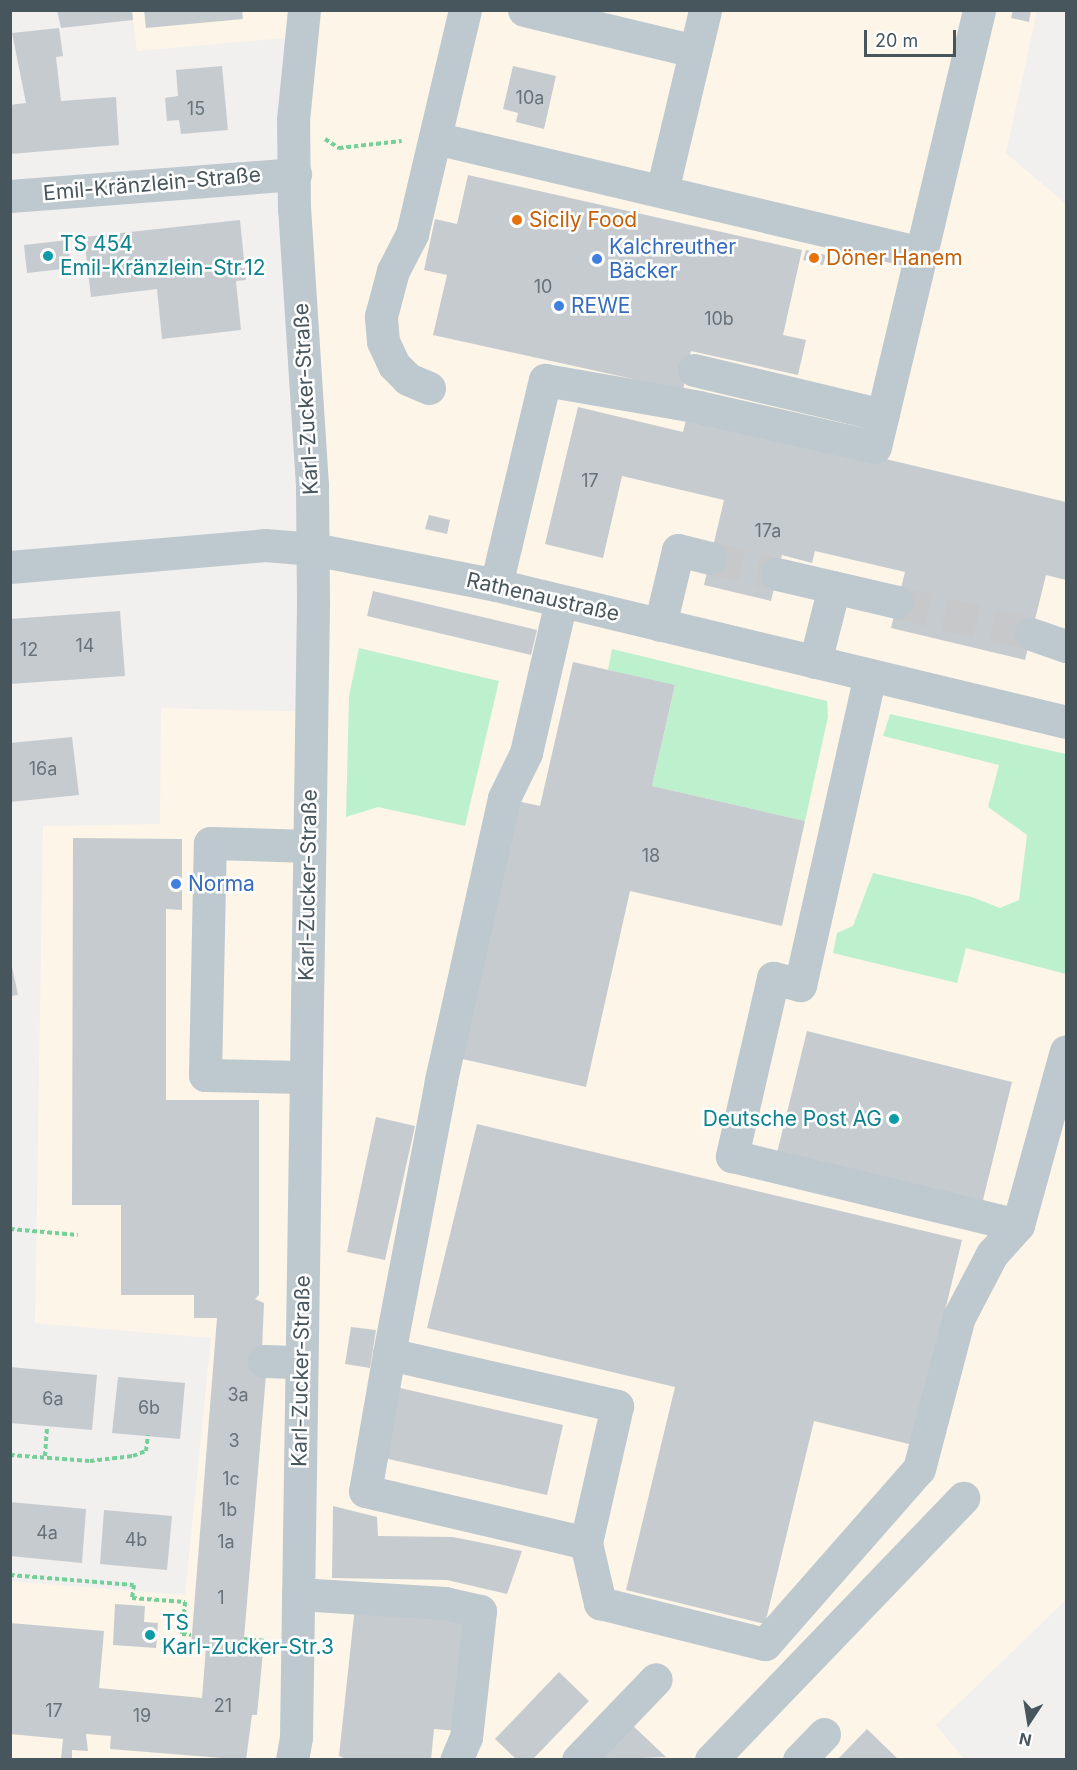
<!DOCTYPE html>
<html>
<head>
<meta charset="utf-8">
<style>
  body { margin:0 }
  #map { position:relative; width:1077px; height:1770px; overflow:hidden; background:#f2efef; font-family:Inter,sans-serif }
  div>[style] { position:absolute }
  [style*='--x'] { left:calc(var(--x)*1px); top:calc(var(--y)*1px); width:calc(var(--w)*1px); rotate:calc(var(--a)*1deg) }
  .commercial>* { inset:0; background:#fdf5e8 }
  .green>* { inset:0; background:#bdf0cc }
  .building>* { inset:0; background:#c6cbcf }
  .minor-tunnel>* { height:33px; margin-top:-16.5px; transform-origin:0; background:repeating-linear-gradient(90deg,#c7c8ca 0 33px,transparent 0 49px) }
  .path>* { height:4px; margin-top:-2px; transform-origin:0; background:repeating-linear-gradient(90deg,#73d099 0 4.5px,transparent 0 7.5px) }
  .minor>* { height:33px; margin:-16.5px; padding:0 16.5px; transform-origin:16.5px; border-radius:16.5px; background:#bdc8cf }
  .dots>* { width:16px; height:16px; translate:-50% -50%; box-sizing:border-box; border:3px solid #fff; border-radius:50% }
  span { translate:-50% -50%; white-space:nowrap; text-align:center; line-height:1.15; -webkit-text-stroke:5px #fff; paint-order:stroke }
  .number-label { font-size:18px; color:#67727a }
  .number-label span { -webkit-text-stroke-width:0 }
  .street-label { font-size:21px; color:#47555d }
  .food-label { font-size:21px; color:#c56008 }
  .left { translate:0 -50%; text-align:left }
  .culture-label { font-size:21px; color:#0d838f }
  .right { translate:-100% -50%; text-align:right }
  .shop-label { font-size:21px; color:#366cbe }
  .frame { position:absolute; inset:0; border:12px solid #47555d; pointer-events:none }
  .north { position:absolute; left:999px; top:1692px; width:60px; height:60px; -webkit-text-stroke:4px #fff; paint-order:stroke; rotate:192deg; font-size:16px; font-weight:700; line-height:24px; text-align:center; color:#47555d }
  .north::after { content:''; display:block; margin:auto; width:21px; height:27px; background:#47555d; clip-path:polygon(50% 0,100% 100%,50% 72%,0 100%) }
  .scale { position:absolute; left:864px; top:30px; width:92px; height:27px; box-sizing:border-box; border:3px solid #47555d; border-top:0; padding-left:8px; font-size:18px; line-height:21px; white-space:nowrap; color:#47555d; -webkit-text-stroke:4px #fff; paint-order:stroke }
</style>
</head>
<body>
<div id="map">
  <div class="commercial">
    <i style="clip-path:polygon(132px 11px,1037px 11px,1006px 153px,1066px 204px,1066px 1600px,936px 1725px,964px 1759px,11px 1759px,10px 1581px,185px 1595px,211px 1338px,35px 1323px,43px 826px,160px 824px,161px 708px,321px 712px,286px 38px,137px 51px)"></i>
  </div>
  <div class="green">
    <i style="clip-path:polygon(359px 648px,499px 681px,465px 826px,378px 807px,346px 817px,349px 696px)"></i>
    <i style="clip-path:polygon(612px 649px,827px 701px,828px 717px,805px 821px,652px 786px,675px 686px,608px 670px)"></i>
    <i style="clip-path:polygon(890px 714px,1066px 754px,1066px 974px,966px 948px,957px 983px,833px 953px,837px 933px,853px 926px,873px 873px,972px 897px,1000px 908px,1019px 900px,1027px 835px,988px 807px,999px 765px,883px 736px)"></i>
  </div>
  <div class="building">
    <i style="clip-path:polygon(57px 10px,132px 10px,133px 20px,61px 28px)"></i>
    <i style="clip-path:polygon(144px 10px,242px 10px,243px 19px,146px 28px)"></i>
    <i style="clip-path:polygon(1013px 10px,1031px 10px,1029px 22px,1011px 18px)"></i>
    <i style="clip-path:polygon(59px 28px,63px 56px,56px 57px,61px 101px,116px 97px,119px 145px,10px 154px,10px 105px,26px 103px,12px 33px)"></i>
    <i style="clip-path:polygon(222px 66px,228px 130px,181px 134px,179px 120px,167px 121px,165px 98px,178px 96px,176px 70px)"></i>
    <i style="clip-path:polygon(513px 66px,556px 76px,544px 129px,516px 122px,518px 113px,503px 109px)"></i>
    <i style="clip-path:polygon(468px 175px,802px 250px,783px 335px,806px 340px,798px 375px,691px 351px,683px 390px,433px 335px,447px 275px,424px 270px,435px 219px,457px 224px)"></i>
    <i style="clip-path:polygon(240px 220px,246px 280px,236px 281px,241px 330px,162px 339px,157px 289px,91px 297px,84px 237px)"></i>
    <i style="clip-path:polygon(68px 240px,71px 268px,27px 273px,24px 245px)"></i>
    <i style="clip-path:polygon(806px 250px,826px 255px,823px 265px,803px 260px)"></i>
    <i style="clip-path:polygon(578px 407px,683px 432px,688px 412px,1066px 502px,1066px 580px,1046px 575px,1025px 660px,891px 628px,905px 572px,815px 551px,812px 563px,782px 555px,771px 601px,704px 585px,724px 500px,622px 476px,603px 558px,545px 544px)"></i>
    <i style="clip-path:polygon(429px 515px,450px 520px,447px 534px,425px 529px)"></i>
    <i style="clip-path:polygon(373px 591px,537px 630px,531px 655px,367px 616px)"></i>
    <i style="clip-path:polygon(120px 611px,125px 676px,10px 684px,10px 619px)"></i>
    <i style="clip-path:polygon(573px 662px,675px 685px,652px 786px,805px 821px,782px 926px,630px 891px,586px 1087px,458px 1058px,517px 801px,540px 806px)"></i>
    <i style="clip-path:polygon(72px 737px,79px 795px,10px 802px,10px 743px)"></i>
    <i style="clip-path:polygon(73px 838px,182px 839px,182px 910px,166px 909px,166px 1100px,259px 1100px,259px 1295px,255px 1299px,264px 1303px,262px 1349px,266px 1375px,243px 1650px,263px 1652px,257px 1715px,252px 1715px,246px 1760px,110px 1749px,111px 1736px,86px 1734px,88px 1751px,72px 1750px,72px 1760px,66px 1760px,61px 1759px,63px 1739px,10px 1734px,10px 1623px,104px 1631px,99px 1688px,202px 1698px,206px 1647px,191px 1646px,217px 1318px,194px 1318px,194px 1295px,121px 1295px,121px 1205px,72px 1205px)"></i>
    <i style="clip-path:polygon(10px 957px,18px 995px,10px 996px)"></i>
    <i style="clip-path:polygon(807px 1031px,1012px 1082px,981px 1208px,776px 1157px)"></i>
    <i style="clip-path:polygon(376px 1117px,415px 1126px,385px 1260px,347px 1252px)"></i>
    <i style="clip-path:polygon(477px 1124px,962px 1240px,913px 1445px,814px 1421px,765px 1624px,626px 1590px,675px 1387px,427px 1328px)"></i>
    <i style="clip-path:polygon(351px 1327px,376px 1330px,370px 1368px,345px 1364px)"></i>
    <i style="clip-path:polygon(10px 1367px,97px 1375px,92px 1430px,10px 1423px)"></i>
    <i style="clip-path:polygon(118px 1377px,185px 1383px,180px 1439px,112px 1433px)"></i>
    <i style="clip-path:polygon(400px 1388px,563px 1425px,547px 1495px,384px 1458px)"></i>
    <i style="clip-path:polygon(10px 1502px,86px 1509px,82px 1563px,10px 1556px)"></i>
    <i style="clip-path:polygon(333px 1506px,377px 1517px,378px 1536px,453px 1537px,522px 1551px,507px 1594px,447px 1580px,332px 1578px)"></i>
    <i style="clip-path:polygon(104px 1510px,172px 1516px,167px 1570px,100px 1564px)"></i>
    <i style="clip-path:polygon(115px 1604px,145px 1606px,144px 1622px,158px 1623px,156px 1648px,113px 1645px)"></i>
    <i style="clip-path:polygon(355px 1606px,470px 1618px,459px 1731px,434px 1729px,431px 1760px,349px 1760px,339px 1756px)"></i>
    <i style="clip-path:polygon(559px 1672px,589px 1701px,532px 1760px,517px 1760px,495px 1739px)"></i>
    <i style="clip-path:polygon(628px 1721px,666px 1757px,592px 1760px)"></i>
    <i style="clip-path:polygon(867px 1729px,899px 1760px,837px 1760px)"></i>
  </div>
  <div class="minor-tunnel">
    <i style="--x:710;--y:558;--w:69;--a:13.4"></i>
    <i style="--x:897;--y:602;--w:138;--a:13.4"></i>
  </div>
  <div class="path">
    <i style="--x:325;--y:139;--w:17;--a:33"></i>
    <i style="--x:339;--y:148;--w:63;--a:-6.3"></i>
    <i style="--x:10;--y:1229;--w:68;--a:5"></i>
    <i style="--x:10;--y:1455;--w:80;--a:4.3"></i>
    <i style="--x:90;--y:1461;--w:43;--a:-6.6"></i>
    <i style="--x:133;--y:1456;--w:14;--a:-21"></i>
    <i style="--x:146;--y:1451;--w:16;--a:-83"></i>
    <i style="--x:45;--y:1456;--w:29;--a:-86"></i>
    <i style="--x:10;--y:1575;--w:124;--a:4.6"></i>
    <i style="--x:134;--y:1585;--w:13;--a:99"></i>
    <i style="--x:132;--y:1598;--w:53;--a:4.3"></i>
    <i style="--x:185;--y:1602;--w:32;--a:95"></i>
    <i style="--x:182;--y:1634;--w:9;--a:6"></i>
    <i style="--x:244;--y:1639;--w:22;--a:5"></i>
  </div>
  <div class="minor">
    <i style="--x:524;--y:10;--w:176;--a:13.5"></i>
    <i style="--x:435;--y:138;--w:499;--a:13.3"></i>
    <i style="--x:662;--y:191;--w:186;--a:-76.6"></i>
    <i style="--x:10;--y:196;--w:286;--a:-4.4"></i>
    <i style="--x:694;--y:370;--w:194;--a:13.4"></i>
    <i style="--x:429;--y:388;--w:23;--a:-157"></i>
    <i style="--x:408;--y:379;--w:20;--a:-135"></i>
    <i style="--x:394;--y:365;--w:26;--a:-115"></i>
    <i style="--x:383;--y:341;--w:25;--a:-95"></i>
    <i style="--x:381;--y:316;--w:47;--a:-75.1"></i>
    <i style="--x:393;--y:271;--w:42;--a:-62.8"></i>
    <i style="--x:412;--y:234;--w:230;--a:-76.7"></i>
    <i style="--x:10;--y:567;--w:256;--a:-4.9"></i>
    <i style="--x:265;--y:545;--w:48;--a:4.8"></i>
    <i style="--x:313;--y:549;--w:187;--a:11.1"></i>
    <i style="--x:496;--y:585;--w:586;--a:13.51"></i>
    <i style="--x:777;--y:574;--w:123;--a:13.1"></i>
    <i style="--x:496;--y:585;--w:211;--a:-76.6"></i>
    <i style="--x:545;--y:380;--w:156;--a:9.9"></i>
    <i style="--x:699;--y:407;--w:180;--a:12.8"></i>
    <i style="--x:875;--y:447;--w:449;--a:-76.6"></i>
    <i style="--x:561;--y:601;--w:156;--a:103"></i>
    <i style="--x:526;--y:753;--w:50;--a:116.1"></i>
    <i style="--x:504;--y:798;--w:290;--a:102.6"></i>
    <i style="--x:441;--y:1081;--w:278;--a:100.8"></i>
    <i style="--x:389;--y:1354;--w:234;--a:12.8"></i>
    <i style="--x:617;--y:1406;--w:140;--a:102.8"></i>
    <i style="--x:660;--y:625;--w:77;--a:-76.5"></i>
    <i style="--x:678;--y:550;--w:33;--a:14"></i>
    <i style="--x:1031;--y:634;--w:37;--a:19"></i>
    <i style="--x:815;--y:662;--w:77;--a:-75.8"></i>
    <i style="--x:870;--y:675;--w:318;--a:102.7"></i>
    <i style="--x:800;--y:985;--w:28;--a:-165"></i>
    <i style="--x:773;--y:978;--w:183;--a:103"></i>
    <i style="--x:732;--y:1156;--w:294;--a:13.6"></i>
    <i style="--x:305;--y:1077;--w:100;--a:-178.9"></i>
    <i style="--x:205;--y:1075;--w:232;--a:-88.8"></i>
    <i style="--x:210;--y:843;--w:99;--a:1.7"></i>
    <i style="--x:389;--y:1354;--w:139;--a:99.9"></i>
    <i style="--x:365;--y:1491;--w:227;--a:13.2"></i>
    <i style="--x:586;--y:1543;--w:62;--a:76.9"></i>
    <i style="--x:600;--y:1603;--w:170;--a:14"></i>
    <i style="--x:765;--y:1644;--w:233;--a:-48.7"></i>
    <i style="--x:919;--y:1469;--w:157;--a:-75.3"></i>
    <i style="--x:959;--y:1317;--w:71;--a:-62.4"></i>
    <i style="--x:992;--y:1254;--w:39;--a:-48"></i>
    <i style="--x:1018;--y:1225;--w:180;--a:-74.6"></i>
    <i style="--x:264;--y:1361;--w:37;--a:2"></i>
    <i style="--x:298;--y:1594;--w:147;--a:3.5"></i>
    <i style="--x:445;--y:1603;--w:36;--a:13"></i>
    <i style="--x:480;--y:1611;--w:127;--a:96.3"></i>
    <i style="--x:466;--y:1737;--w:25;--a:113"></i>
    <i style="--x:292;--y:1760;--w:23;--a:-80"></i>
    <i style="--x:296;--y:1737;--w:1137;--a:-89.14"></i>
    <i style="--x:313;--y:600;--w:115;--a:-90.5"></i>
    <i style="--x:312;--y:485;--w:277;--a:-93.7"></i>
    <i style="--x:294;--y:209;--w:89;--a:-90.6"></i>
    <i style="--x:293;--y:120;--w:111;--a:-84.3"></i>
    <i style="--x:578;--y:1760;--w:112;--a:-46.1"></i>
    <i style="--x:711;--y:1760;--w:364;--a:-46.1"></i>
    <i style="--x:799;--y:1760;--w:36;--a:-46"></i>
  </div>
  <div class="dots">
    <i style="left:517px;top:220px;background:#e8710a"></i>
    <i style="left:48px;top:256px;background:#0f9aa8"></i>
    <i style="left:814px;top:258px;background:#e8710a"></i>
    <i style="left:597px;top:259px;background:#3f7fe0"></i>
    <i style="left:559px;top:306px;background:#3f7fe0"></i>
    <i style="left:176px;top:884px;background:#3f7fe0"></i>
    <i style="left:894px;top:1119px;background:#0f9aa8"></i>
    <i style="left:150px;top:1635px;background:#0f9aa8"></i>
  </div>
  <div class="number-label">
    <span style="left:530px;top:98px">10a</span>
    <span style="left:196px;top:109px">15</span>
    <span style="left:543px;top:287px">10</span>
    <span style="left:719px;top:319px">10b</span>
    <span style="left:590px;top:481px">17</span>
    <span style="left:768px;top:531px">17a</span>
    <span style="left:85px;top:646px">14</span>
    <span style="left:29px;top:650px">12</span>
    <span style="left:43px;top:769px">16a</span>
    <span style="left:651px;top:856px">18</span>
    <span style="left:238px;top:1395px">3a</span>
    <span style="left:53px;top:1399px">6a</span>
    <span style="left:149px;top:1408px">6b</span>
    <span style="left:234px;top:1441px">3</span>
    <span style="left:231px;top:1479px">1c</span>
    <span style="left:228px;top:1510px">1b</span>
    <span style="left:47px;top:1533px">4a</span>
    <span style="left:136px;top:1540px">4b</span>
    <span style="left:226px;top:1542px">1a</span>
    <span style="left:221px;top:1598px">1</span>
    <span style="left:223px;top:1706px">21</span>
    <span style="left:54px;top:1711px">17</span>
    <span style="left:142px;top:1716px">19</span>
  </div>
  <div class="street-label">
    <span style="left:152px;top:184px;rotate:-5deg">Emil-Kränzlein-Straße</span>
    <span style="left:306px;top:399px;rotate:-93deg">Karl-Zucker-Straße</span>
    <span style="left:543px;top:597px;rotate:13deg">Rathenaustraße</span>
    <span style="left:308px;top:885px;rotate:-89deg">Karl-Zucker-Straße</span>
    <span style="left:301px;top:1371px;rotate:-89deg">Karl-Zucker-Straße</span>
  </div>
  <div class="food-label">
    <span class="left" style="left:529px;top:220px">Sicily Food</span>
    <span class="left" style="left:826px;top:258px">Döner Hanem</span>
  </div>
  <div class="culture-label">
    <span class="left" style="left:60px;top:256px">TS 454<br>Emil-Kränzlein-Str.12</span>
    <span class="right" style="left:882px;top:1119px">Deutsche Post AG</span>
    <span class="left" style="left:162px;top:1635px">TS<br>Karl-Zucker-Str.3</span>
  </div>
  <div class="shop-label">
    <span class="left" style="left:609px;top:259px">Kalchreuther<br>Bäcker</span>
    <span class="left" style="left:571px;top:306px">REWE</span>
    <span class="left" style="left:188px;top:884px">Norma</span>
  </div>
  <div class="frame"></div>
  <div class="north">N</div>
  <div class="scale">20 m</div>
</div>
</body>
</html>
